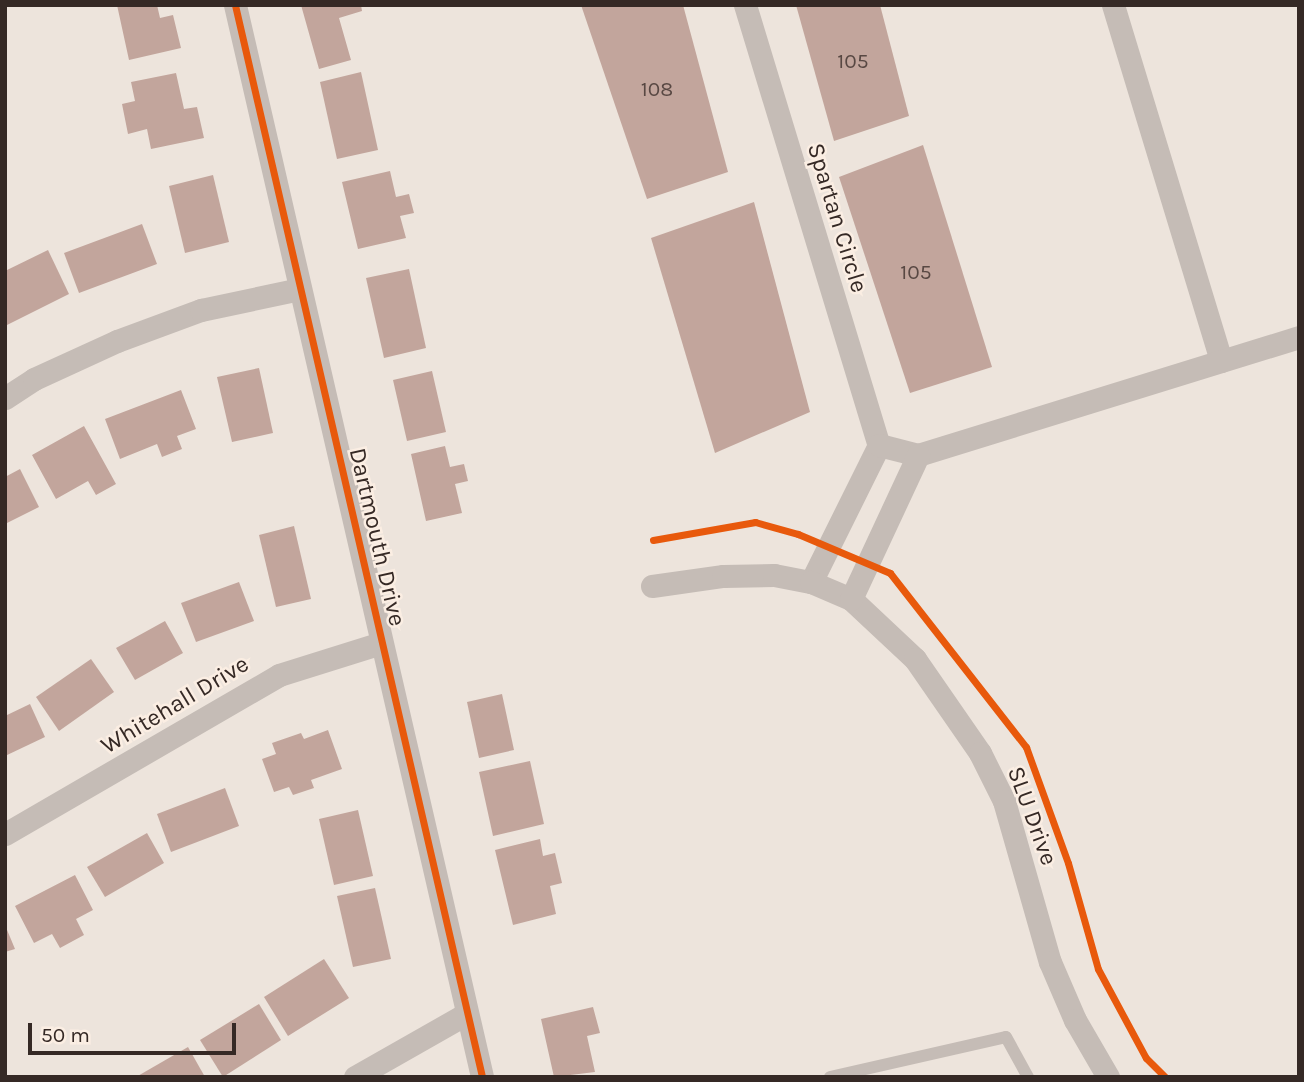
<!DOCTYPE html>
<html>
<head>
<meta charset="utf-8">
<style>
  body { margin:0 }
  #map { position:relative; width:1304px; height:1082px; overflow:hidden; background:#ede4dc; font-family:Karla,sans-serif }
  div>[style] { position:absolute }
  [style*='--x'] { left:calc(var(--x)*1px); top:calc(var(--y)*1px); width:calc(var(--w)*1px); rotate:calc(var(--a)*1deg) }
  .building>* { inset:0; background:#c2a59c }
  .lane>* { height:12px; margin:-6px; padding:0 6px; transform-origin:6px; border-radius:6px; background:#c5bcb6 }
  .street>* { height:23px; margin:-11.5px; padding:0 11.5px; transform-origin:11.5px; border-radius:11.5px; background:#c5bcb6 }
  .cycleway>* { height:7px; margin:-3.5px; padding:0 3.5px; transform-origin:3.5px; border-radius:3.5px; background:#e8590c }
  span { translate:-50% -50%; white-space:nowrap; text-align:center; line-height:1.15; -webkit-text-stroke:5px #fbeee3; paint-order:stroke }
  .number-label { font-size:21px; color:#584843 }
  .number-label span { -webkit-text-stroke-width:0 }
  .street-label { font-size:24px; color:#352925 }
  .frame { position:absolute; inset:0; border:7px solid #352925; pointer-events:none }
  .scale { position:absolute; left:28px; top:1023px; width:208px; height:32px; box-sizing:border-box; border:4px solid #352925; border-top:0; padding-left:9px; font-size:21px; line-height:24px; white-space:nowrap; color:#352925; -webkit-text-stroke:5px #fbeee3; paint-order:stroke }
</style>
</head>
<body>
<div id="map">
  <div class="building">
    <i style="clip-path:polygon(117px 5px,157px 5px,160px 18px,173px 15px,181px 48px,129px 60px)"></i>
    <i style="clip-path:polygon(301px 5px,361px 5px,362px 11px,339px 18px,351px 60px,319px 69px)"></i>
    <i style="clip-path:polygon(581px 5px,683px 5px,728px 172px,647px 199px)"></i>
    <i style="clip-path:polygon(796px 5px,880px 5px,909px 116px,834px 141px)"></i>
    <i style="clip-path:polygon(361px 72px,378px 150px,337px 159px,320px 82px)"></i>
    <i style="clip-path:polygon(176px 73px,184px 109px,197px 107px,204px 138px,151px 149px,147px 129px,128px 134px,122px 104px,135px 101px,131px 82px)"></i>
    <i style="clip-path:polygon(923px 145px,992px 367px,910px 393px,839px 177px)"></i>
    <i style="clip-path:polygon(390px 171px,396px 197px,409px 194px,414px 213px,400px 216px,406px 238px,358px 249px,342px 182px)"></i>
    <i style="clip-path:polygon(213px 175px,229px 242px,185px 253px,169px 186px)"></i>
    <i style="clip-path:polygon(754px 202px,810px 412px,715px 453px,651px 238px)"></i>
    <i style="clip-path:polygon(142px 224px,157px 264px,79px 293px,64px 253px)"></i>
    <i style="clip-path:polygon(48px 250px,69px 294px,5px 326px,5px 271px)"></i>
    <i style="clip-path:polygon(409px 269px,426px 348px,384px 358px,366px 278px)"></i>
    <i style="clip-path:polygon(259px 368px,273px 433px,232px 442px,217px 377px)"></i>
    <i style="clip-path:polygon(432px 371px,446px 432px,407px 441px,393px 380px)"></i>
    <i style="clip-path:polygon(181px 390px,196px 429px,177px 436px,182px 449px,162px 457px,157px 444px,120px 459px,105px 419px)"></i>
    <i style="clip-path:polygon(84px 426px,116px 484px,96px 495px,88px 481px,56px 499px,32px 455px)"></i>
    <i style="clip-path:polygon(445px 446px,450px 467px,464px 464px,468px 481px,455px 484px,462px 513px,426px 521px,411px 454px)"></i>
    <i style="clip-path:polygon(20px 469px,39px 507px,5px 524px,5px 477px)"></i>
    <i style="clip-path:polygon(294px 526px,311px 599px,276px 607px,259px 535px)"></i>
    <i style="clip-path:polygon(239px 582px,254px 621px,196px 642px,181px 603px)"></i>
    <i style="clip-path:polygon(165px 621px,183px 653px,135px 680px,116px 648px)"></i>
    <i style="clip-path:polygon(91px 659px,114px 692px,59px 731px,36px 697px)"></i>
    <i style="clip-path:polygon(502px 694px,514px 750px,479px 758px,467px 702px)"></i>
    <i style="clip-path:polygon(30px 704px,45px 737px,5px 756px,5px 716px)"></i>
    <i style="clip-path:polygon(328px 730px,342px 769px,311px 780px,314px 788px,293px 795px,289px 787px,274px 792px,262px 759px,276px 754px,272px 743px,301px 733px,304px 739px)"></i>
    <i style="clip-path:polygon(530px 761px,544px 824px,493px 836px,479px 772px)"></i>
    <i style="clip-path:polygon(225px 788px,239px 826px,171px 852px,157px 814px)"></i>
    <i style="clip-path:polygon(358px 810px,373px 876px,334px 885px,319px 819px)"></i>
    <i style="clip-path:polygon(147px 833px,164px 863px,105px 897px,87px 867px)"></i>
    <i style="clip-path:polygon(540px 839px,543px 856px,555px 853px,562px 883px,550px 886px,556px 914px,513px 925px,495px 850px)"></i>
    <i style="clip-path:polygon(75px 875px,93px 910px,76px 919px,84px 935px,60px 948px,52px 934px,34px 943px,15px 906px)"></i>
    <i style="clip-path:polygon(375px 888px,391px 959px,353px 967px,337px 896px)"></i>
    <i style="clip-path:polygon(5px 925px,15px 949px,5px 952px)"></i>
    <i style="clip-path:polygon(324px 959px,349px 998px,288px 1036px,264px 997px)"></i>
    <i style="clip-path:polygon(259px 1004px,281px 1040px,223px 1077px,200px 1040px)"></i>
    <i style="clip-path:polygon(593px 1007px,600px 1033px,587px 1036px,595px 1072px,554px 1077px,541px 1019px)"></i>
    <i style="clip-path:polygon(188px 1047px,205px 1077px,136px 1077px)"></i>
  </div>
  <div class="lane">
    <i style="--x:830;--y:1077;--w:180;--a:-12.8"></i>
    <i style="--x:1006;--y:1037;--w:46;--a:61.2"></i>
  </div>
  <div class="street">
    <i style="--x:235;--y:5;--w:1100;--a:77.02"></i>
    <i style="--x:745;--y:5;--w:460;--a:73.1"></i>
    <i style="--x:879;--y:445;--w:153;--a:116.4"></i>
    <i style="--x:1113;--y:5;--w:372;--a:73.1"></i>
    <i style="--x:5;--y:398;--w:35;--a:-33"></i>
    <i style="--x:34;--y:379;--w:91;--a:-24.6"></i>
    <i style="--x:117;--y:341;--w:90;--a:-20.3"></i>
    <i style="--x:201;--y:310;--w:101;--a:-12"></i>
    <i style="--x:879;--y:445;--w:40;--a:14.4"></i>
    <i style="--x:918;--y:455;--w:399;--a:-17.2"></i>
    <i style="--x:652;--y:586;--w:72;--a:-8"></i>
    <i style="--x:723;--y:576;--w:51;--a:-1.1"></i>
    <i style="--x:774;--y:575;--w:38;--a:11"></i>
    <i style="--x:811;--y:582;--w:43;--a:23"></i>
    <i style="--x:851;--y:599;--w:88;--a:43.2"></i>
    <i style="--x:915;--y:659;--w:114;--a:55.3"></i>
    <i style="--x:980;--y:753;--w:54;--a:63.4"></i>
    <i style="--x:1004;--y:801;--w:167;--a:74.1"></i>
    <i style="--x:1050;--y:962;--w:63;--a:66.7"></i>
    <i style="--x:1075;--y:1020;--w:66;--a:59.9"></i>
    <i style="--x:851;--y:599;--w:159;--a:-65"></i>
    <i style="--x:5;--y:834;--w:317;--a:-30.1"></i>
    <i style="--x:279;--y:675;--w:107;--a:-17.4"></i>
    <i style="--x:355;--y:1077;--w:128;--a:-29.6"></i>
  </div>
  <div class="cycleway">
    <i style="--x:235;--y:5;--w:1100;--a:77.02"></i>
    <i style="--x:653;--y:540;--w:104;--a:-10"></i>
    <i style="--x:755;--y:522;--w:45;--a:15.6"></i>
    <i style="--x:798;--y:534;--w:100;--a:23"></i>
    <i style="--x:890;--y:573;--w:221;--a:52"></i>
    <i style="--x:1026;--y:747;--w:123;--a:70.1"></i>
    <i style="--x:1068;--y:863;--w:110;--a:74.2"></i>
    <i style="--x:1098;--y:969;--w:101;--a:61.7"></i>
    <i style="--x:1146;--y:1058;--w:27;--a:45"></i>
  </div>
  <div class="number-label">
    <span style="left:853px;top:61px">105</span>
    <span style="left:657px;top:89px">108</span>
    <span style="left:916px;top:272px">105</span>
  </div>
  <div class="street-label">
    <span style="left:837px;top:218px;rotate:73deg">Spartan Circle</span>
    <span style="left:377px;top:537px;rotate:77deg">Dartmouth Drive</span>
    <span style="left:175px;top:705px;rotate:-31deg">Whitehall Drive</span>
    <span style="left:1032px;top:816px;rotate:70deg">SLU Drive</span>
  </div>
  <div class="frame"></div>
  <div class="scale">50 m</div>
</div>
</body>
</html>
